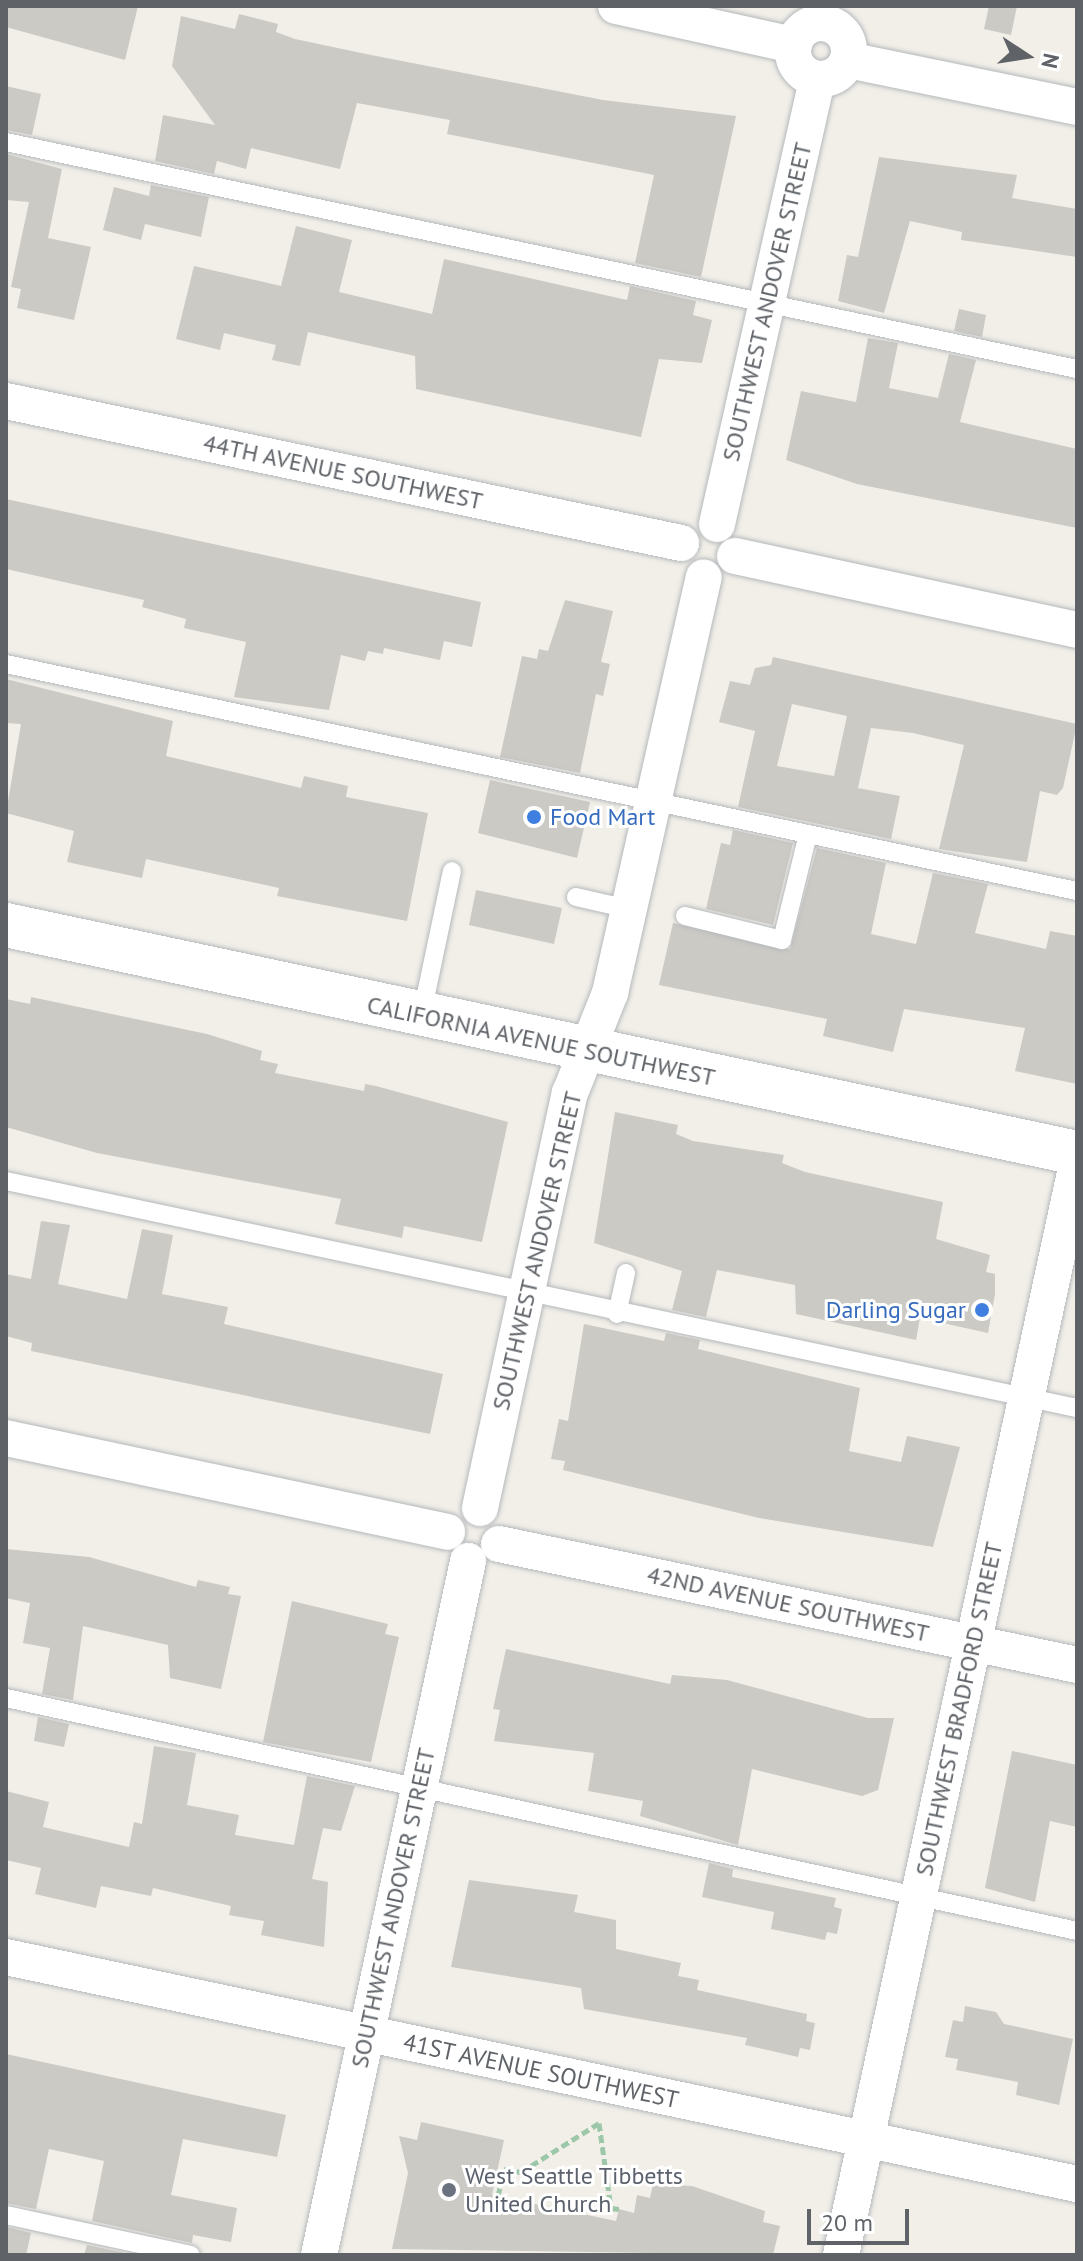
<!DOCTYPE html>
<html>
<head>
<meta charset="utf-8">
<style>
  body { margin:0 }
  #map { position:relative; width:1083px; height:2261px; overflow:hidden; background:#f1efe8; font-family:"PT Sans",sans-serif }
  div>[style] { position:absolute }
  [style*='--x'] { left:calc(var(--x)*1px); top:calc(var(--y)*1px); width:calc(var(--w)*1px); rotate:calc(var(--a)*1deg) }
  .building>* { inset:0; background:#cccac5 }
  .path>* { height:5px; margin-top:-2.5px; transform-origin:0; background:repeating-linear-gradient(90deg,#9cc7a9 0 8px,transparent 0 12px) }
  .roads { filter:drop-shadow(0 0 2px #b5b8bc) drop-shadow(0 0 2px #b5b8bc) }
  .lane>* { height:18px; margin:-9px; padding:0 9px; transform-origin:9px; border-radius:9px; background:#fff }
  .street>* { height:36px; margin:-18px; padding:0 18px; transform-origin:18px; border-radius:18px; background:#fff }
  .street>.ring { margin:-18px; padding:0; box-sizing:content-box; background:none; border:36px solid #fff; border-radius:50% }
  .secondary>* { height:44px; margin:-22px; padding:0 22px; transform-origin:22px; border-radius:22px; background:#fff }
  .dots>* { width:22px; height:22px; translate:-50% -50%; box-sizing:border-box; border:4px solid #fff; border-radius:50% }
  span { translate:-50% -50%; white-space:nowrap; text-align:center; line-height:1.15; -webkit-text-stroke:6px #fff; paint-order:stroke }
  .street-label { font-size:24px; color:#5f6368 }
  .shop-label { font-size:24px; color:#366cbe }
  .left { translate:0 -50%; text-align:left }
  .right { translate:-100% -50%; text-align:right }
  .worship-label { font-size:24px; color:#5b616d }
  .frame { position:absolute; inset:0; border:8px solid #5f6368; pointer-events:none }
  .north { position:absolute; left:987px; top:16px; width:80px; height:80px; -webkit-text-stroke:6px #fff; paint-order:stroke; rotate:102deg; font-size:22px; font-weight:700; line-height:32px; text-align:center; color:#5f6368 }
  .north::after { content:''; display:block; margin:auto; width:28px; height:36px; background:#5f6368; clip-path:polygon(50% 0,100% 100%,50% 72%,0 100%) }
  .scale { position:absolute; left:807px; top:2209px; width:102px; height:36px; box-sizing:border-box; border:4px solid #5f6368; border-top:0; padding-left:10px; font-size:24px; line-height:28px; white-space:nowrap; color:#5f6368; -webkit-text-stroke:6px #fff; paint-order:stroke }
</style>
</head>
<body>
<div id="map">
  <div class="building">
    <i style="clip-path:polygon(6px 6px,138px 6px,125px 60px,6px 27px)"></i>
    <i style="clip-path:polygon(989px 6px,1017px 6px,1011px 35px,984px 29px)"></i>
    <i style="clip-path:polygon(239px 14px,278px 24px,276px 32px,295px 39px,366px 54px,603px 100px,736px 116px,701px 277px,635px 263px,654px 175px,447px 134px,450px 120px,357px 103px,340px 169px,251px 148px,246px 169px,217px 161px,214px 174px,155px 161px,163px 115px,215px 125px,172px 66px,181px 16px,235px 29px)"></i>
    <i style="clip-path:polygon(6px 86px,41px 94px,32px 135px,6px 130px)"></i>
    <i style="clip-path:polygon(6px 154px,62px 169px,48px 238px,91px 247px,74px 320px,17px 308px,21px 289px,11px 287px,29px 202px,6px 200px)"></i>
    <i style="clip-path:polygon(879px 157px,1017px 175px,1012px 198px,1077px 209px,1077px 257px,961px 240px,962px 232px,910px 221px,884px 313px,838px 301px,847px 255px,858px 257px)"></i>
    <i style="clip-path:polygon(151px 185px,209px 197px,201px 237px,145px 224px,141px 240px,103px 230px,114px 187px,149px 196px)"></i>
    <i style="clip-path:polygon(296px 226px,352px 240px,339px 292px,432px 314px,444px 259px,627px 300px,630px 286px,696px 301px,693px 315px,712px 320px,702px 363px,659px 359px,641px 437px,416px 389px,415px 356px,308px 332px,300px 366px,272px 360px,276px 345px,224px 333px,220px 350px,176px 339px,194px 266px,281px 286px)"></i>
    <i style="clip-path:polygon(959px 309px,986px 315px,982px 337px,954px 331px)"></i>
    <i style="clip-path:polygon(868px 338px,898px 343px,889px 388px,938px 398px,949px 354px,976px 360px,960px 422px,1077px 449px,1077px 528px,857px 484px,786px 460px,801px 391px,856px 402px)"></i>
    <i style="clip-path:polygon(6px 499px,481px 602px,472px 647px,444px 641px,440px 660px,384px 648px,383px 654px,368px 651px,365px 661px,341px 655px,329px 710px,234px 697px,246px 642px,184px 628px,186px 619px,142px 607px,144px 600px,6px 569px)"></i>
    <i style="clip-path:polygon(565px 600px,613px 611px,601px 662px,610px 664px,603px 696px,596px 694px,580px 773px,500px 757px,522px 656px,537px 659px,539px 649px,548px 651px)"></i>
    <i style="clip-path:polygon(evenodd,773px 657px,1077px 724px,1063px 788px,1057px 795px,1040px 791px,1027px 862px,939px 849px,964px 745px,913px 733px,871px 728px,858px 788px,900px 796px,891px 839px,738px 807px,755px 731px,719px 722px,730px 681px,750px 685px,755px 668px,771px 665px,773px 657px,792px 704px,847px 716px,834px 776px,777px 766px,792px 704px)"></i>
    <i style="clip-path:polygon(6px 679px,173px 721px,166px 756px,301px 788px,304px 776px,348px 786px,346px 797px,428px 813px,407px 921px,277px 896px,279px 888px,146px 859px,142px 878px,67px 862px,74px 831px,6px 813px,21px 724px,6px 723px)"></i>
    <i style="clip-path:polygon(490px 780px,590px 802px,577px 858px,478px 833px)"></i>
    <i style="clip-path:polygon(733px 830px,793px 843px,773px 925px,706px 909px,721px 843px,730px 845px)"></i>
    <i style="clip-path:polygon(817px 848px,886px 863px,871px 934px,916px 944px,933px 873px,988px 884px,975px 933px,1046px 949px,1050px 931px,1077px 936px,1077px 1084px,1015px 1071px,1025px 1028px,904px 1009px,893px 1052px,823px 1036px,827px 1019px,659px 985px,673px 923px,790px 949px)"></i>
    <i style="clip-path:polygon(476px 890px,562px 908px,554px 944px,469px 925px)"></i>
    <i style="clip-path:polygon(31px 997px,207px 1034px,262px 1051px,260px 1060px,278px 1064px,275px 1073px,364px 1091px,365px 1084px,376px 1086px,508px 1122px,482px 1242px,404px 1226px,402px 1238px,335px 1224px,341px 1199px,97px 1153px,6px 1127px,6px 999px,30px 1004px)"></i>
    <i style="clip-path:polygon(615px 1112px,678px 1125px,676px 1134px,693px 1141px,784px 1155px,782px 1163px,805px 1172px,943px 1202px,936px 1239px,990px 1255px,986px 1272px,995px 1274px,995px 1294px,988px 1333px,920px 1318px,916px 1340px,796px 1314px,795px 1285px,717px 1270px,706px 1317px,672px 1310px,682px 1271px,594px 1243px)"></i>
    <i style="clip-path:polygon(41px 1221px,70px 1225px,58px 1284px,127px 1299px,142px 1229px,173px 1235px,162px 1294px,228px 1307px,224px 1324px,443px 1374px,430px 1434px,31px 1351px,32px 1343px,6px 1336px,6px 1274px,31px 1279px)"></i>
    <i style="clip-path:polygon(584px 1324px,664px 1341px,666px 1333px,700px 1340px,698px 1349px,860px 1388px,849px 1451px,901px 1462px,907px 1436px,960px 1447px,933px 1547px,759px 1518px,563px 1470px,565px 1461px,551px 1459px,559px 1419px,568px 1421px)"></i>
    <i style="clip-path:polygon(6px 1549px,89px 1557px,196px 1587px,198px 1580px,230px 1587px,228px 1594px,241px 1596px,221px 1689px,170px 1678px,168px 1645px,83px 1626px,73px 1700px,42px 1694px,50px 1648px,23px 1643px,30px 1603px,6px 1598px)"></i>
    <i style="clip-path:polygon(292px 1601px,388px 1624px,385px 1634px,399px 1637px,371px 1762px,263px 1742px)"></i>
    <i style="clip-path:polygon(506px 1649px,670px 1684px,672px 1675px,727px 1680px,868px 1718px,894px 1718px,878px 1790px,862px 1796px,752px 1769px,738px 1845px,640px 1816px,643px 1801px,588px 1791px,594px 1753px,494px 1741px,500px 1710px,493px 1709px)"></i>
    <i style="clip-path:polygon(38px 1717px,69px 1724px,64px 1747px,34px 1741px)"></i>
    <i style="clip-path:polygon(154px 1746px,196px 1753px,187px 1805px,239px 1815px,235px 1835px,294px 1845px,307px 1776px,355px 1786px,341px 1831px,323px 1828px,312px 1879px,328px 1882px,324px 1947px,261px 1935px,264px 1921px,229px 1915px,231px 1906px,153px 1888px,151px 1896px,101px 1886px,96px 1908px,35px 1894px,41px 1868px,6px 1860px,6px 1791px,49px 1802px,43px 1827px,129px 1847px,134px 1822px,142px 1824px)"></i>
    <i style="clip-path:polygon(1012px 1751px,1077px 1765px,1077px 1827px,1050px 1821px,1035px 1902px,985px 1888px)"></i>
    <i style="clip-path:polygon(709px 1863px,733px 1869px,732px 1877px,836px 1898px,834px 1907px,842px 1909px,837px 1934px,827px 1932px,825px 1940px,771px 1929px,774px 1912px,702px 1897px)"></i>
    <i style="clip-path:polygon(469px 1880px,578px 1895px,574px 1912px,616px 1920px,616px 1949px,681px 1963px,678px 1976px,699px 1980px,697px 1990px,807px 2014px,806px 2021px,815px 2023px,810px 2050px,800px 2048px,798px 2057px,745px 2045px,747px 2038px,584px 2009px,581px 1988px,451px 1967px)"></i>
    <i style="clip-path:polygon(965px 2006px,996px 2012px,1004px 2024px,1073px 2039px,1059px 2105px,1016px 2095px,1018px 2082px,956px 2070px,958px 2059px,945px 2057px,953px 2020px,963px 2022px)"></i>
    <i style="clip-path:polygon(6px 2054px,286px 2115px,277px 2157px,183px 2139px,171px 2195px,237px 2208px,231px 2242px,193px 2235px,192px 2243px,92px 2221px,104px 2161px,49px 2149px,36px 2209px,6px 2203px)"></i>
    <i style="clip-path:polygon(421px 2122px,504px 2140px,492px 2195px,616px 2221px,619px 2209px,634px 2213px,637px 2195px,650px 2198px,653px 2184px,692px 2186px,765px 2211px,763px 2222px,780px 2226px,773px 2255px,392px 2249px,408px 2173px,399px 2136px,417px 2140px)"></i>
    <i style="clip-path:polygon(6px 2227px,31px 2233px,26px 2255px,6px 2255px)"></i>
    <i style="clip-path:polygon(87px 2245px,134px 2255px,84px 2255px)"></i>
  </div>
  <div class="path">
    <i style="--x:498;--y:2196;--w:28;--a:-77"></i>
    <i style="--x:504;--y:2169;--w:17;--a:10"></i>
    <i style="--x:521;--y:2172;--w:92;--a:-32.1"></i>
    <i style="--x:599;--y:2123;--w:86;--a:82"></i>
    <i style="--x:611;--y:2208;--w:8;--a:7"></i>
  </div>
  <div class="roads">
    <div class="lane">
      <i style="--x:6;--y:142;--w:1095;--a:11.97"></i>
      <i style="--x:6;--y:664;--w:1095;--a:11.97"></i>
      <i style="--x:576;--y:897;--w:54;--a:12.8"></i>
      <i style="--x:685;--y:916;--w:100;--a:13.9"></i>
      <i style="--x:782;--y:940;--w:109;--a:-76.2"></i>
      <i style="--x:422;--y:1013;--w:145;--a:-78.1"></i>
      <i style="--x:6;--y:1181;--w:1095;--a:11.97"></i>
      <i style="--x:617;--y:1314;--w:42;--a:-77.6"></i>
      <i style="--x:6;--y:1698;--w:1096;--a:12.27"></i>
      <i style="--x:6;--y:2215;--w:189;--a:12.2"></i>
    </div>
    <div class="street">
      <i style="--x:616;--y:6;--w:182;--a:12.4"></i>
      <i class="ring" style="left:793px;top:23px;width:20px;height:20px"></i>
      <i style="--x:848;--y:60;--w:234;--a:11.6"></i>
      <i style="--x:6;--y:401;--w:690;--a:11.88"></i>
      <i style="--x:717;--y:524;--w:455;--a:-77.3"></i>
      <i style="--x:735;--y:556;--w:350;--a:12.2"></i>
      <i style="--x:6;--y:1438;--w:451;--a:12"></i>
      <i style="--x:480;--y:1508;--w:425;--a:-77.8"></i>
      <i style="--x:570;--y:1093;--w:108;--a:-68.2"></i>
      <i style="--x:610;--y:993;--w:426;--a:-77.3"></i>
      <i style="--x:499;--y:1544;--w:591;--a:11.82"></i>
      <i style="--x:6;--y:1957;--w:1095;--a:11.97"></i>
      <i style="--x:319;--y:2255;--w:710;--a:-77.88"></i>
      <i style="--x:841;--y:2255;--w:1117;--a:-77.8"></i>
    </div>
    <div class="secondary">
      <i style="--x:6;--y:925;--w:1095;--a:12.02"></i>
    </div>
  </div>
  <div class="dots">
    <i style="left:534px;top:817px;background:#3f7fe0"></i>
    <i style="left:982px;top:1310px;background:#3f7fe0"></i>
    <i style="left:449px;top:2190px;background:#6b7280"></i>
  </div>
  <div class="street-label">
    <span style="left:767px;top:302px;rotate:-77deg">SOUTHWEST ANDOVER STREET</span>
    <span style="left:343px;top:472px;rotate:12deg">44TH AVENUE SOUTHWEST</span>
    <span style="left:541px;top:1041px;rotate:12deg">CALIFORNIA AVENUE SOUTHWEST</span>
    <span style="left:537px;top:1251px;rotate:-77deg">SOUTHWEST ANDOVER STREET</span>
    <span style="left:788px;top:1604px;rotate:12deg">42ND AVENUE SOUTHWEST</span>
    <span style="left:959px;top:1709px;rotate:-78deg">SOUTHWEST BRADFORD STREET</span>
    <span style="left:393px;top:1908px;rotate:-78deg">SOUTHWEST ANDOVER STREET</span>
    <span style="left:541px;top:2071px;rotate:12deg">41ST AVENUE SOUTHWEST</span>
  </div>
  <div class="shop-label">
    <span class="left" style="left:550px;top:817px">Food Mart</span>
    <span class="right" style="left:966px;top:1310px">Darling Sugar</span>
  </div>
  <div class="worship-label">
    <span class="left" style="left:465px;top:2190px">West Seattle Tibbetts<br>United Church</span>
  </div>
  <div class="frame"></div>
  <div class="north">N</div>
  <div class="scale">20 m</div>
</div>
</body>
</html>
